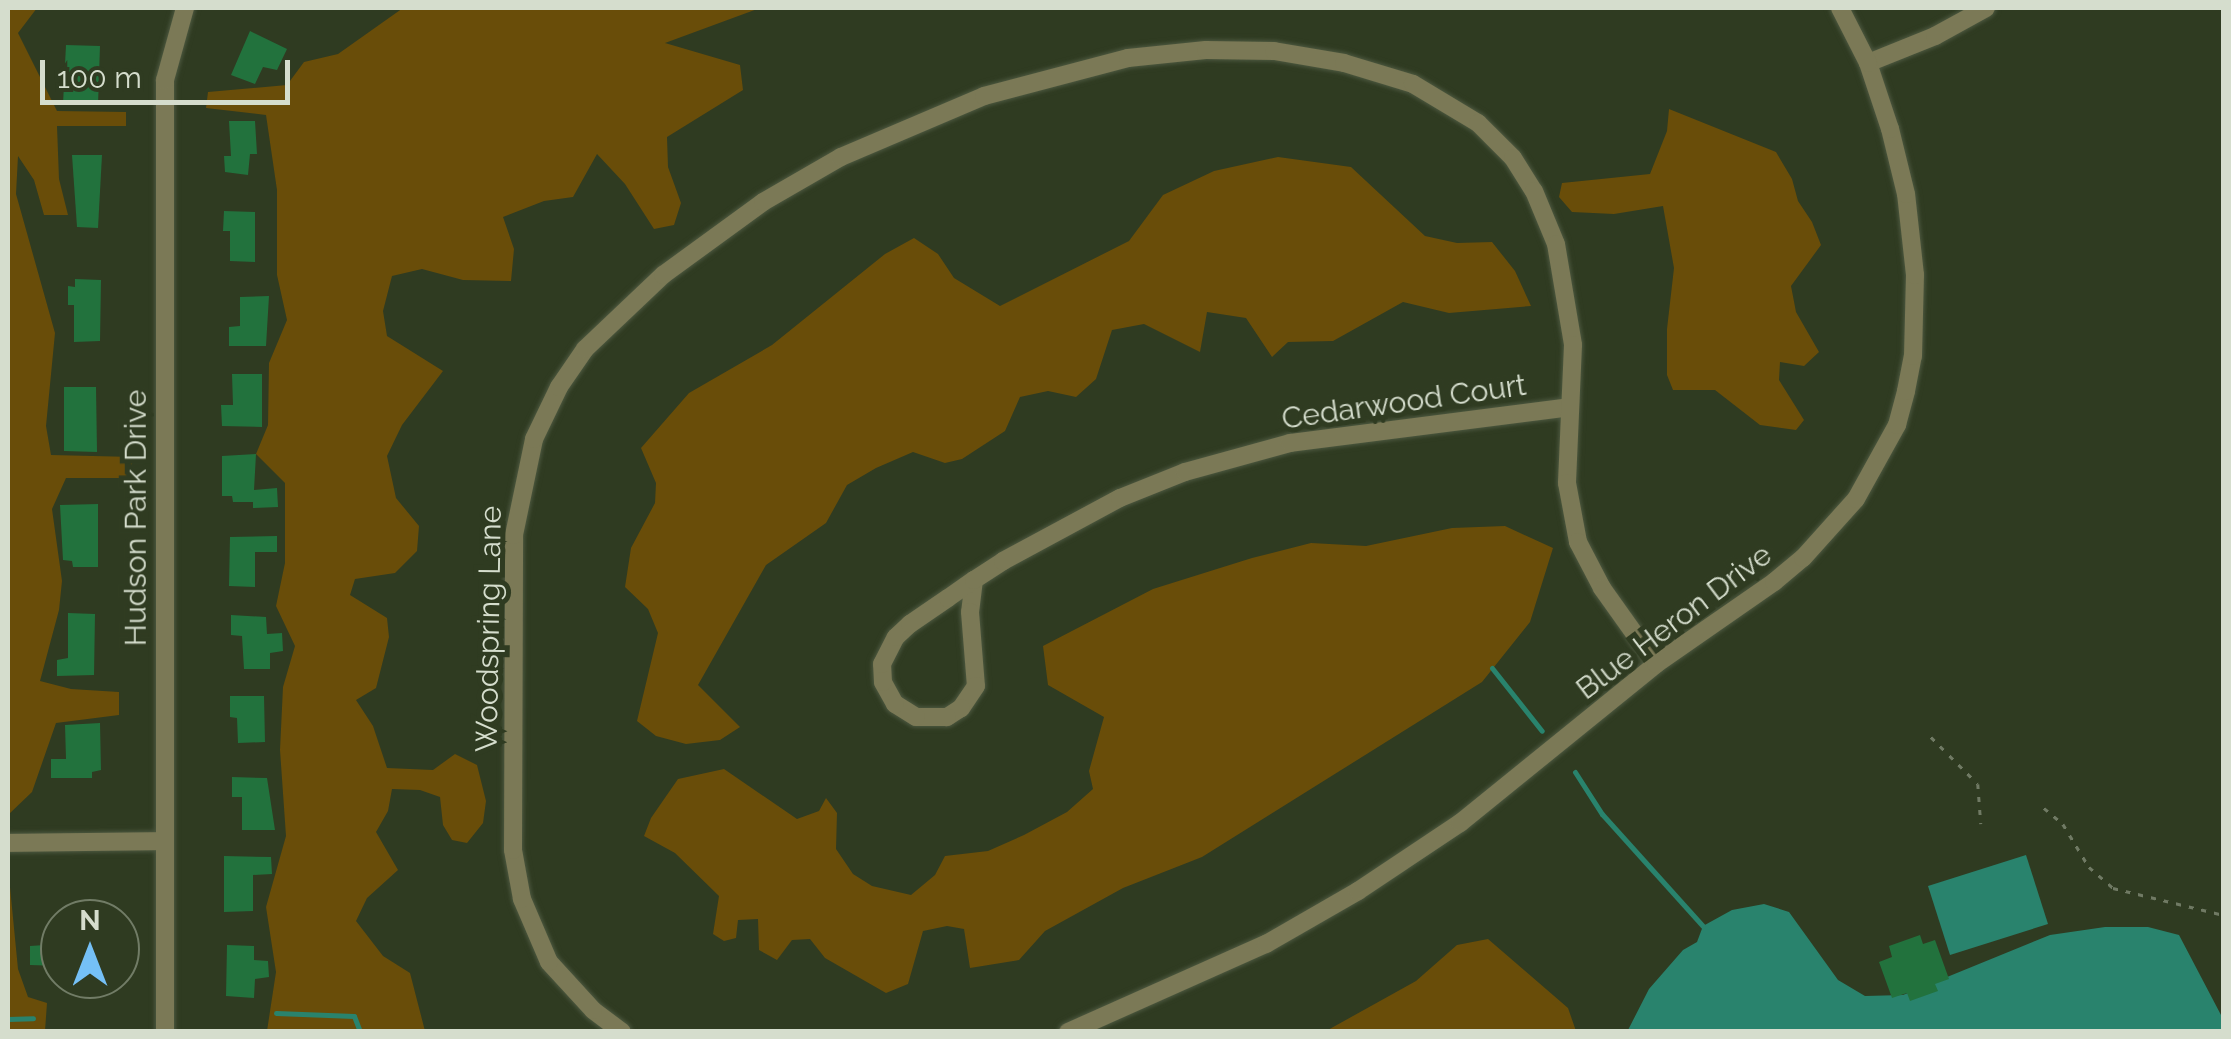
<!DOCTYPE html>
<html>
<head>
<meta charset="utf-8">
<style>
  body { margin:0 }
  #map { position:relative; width:2231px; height:1039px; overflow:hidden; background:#2f3b21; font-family:Raleway,sans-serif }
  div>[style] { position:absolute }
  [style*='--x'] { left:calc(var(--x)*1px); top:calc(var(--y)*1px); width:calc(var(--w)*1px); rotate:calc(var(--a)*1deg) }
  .green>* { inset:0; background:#694d09 }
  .water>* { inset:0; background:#29836d }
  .stream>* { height:5px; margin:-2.5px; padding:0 2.5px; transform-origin:2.5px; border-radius:2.5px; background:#29836d }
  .building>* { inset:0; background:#22723d }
  .path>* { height:2.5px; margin-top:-1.25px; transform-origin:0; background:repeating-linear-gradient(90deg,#707a64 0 5px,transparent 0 13px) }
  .roads { filter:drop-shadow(0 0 2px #4d5840) drop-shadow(0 0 2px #4d5840) }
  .minor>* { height:18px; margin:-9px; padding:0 9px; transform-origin:9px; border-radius:9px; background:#7b7956 }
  span { translate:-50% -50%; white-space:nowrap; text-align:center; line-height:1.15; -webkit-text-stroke:10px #2f3b21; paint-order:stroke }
  .street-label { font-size:30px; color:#d5ddcd }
  .frame { position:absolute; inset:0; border:10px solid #d5ddcd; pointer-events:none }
  .north { position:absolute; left:40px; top:899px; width:100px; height:100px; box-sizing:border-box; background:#2f3b21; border:2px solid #717c66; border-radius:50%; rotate:0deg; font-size:28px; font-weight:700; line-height:40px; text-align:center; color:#d5ddcd }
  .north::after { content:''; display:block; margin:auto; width:35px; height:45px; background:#75c0f6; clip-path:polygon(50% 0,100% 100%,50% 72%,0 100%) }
  .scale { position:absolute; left:40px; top:60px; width:250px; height:45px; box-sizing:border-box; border:5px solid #d5ddcd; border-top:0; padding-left:12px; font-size:30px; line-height:35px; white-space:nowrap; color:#d5ddcd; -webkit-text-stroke:8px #2f3b21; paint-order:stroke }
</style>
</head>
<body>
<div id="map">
  <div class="green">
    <i style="clip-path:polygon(8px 8px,37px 8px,18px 33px,57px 111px,126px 112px,126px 126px,57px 126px,59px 179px,68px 215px,44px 215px,34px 180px,18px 156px,16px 194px,55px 333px,46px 426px,51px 455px,134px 457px,128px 478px,66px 478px,52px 509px,62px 581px,59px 610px,40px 681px,71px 689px,119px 692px,119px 715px,56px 723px,32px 792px,8px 815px)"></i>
    <i style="clip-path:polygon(403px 8px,760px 8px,665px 43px,740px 65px,743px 90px,667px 137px,668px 167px,681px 203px,674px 225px,654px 229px,625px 184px,597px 154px,573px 197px,544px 201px,503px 217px,514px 249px,511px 281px,463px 280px,422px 269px,392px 276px,383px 311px,387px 336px,443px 371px,402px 425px,387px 456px,396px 498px,419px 526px,417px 551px,395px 573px,355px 579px,350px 595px,387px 618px,389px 637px,376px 688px,356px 700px,373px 726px,387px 768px,433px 770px,455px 754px,477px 765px,486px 801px,483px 823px,467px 843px,452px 840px,443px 825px,440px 797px,420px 790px,392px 789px,388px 811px,376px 832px,398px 870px,367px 898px,356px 921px,383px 956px,410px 973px,425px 1031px,267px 1031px,276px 972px,266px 907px,286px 836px,280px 750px,283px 687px,295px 646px,276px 606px,285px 563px,285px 483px,256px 454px,268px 425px,269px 363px,287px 320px,277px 275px,277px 190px,266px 115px,206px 108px,208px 92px,287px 85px,304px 62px,338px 54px)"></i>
    <i style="clip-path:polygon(1669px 109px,1776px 152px,1792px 179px,1798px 201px,1812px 222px,1821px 245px,1791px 286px,1796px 312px,1819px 352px,1804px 366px,1780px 362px,1779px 380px,1804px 420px,1796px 430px,1760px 425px,1715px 390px,1673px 390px,1667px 375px,1667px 329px,1674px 268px,1663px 206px,1614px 214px,1572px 212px,1559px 197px,1562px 183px,1650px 174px,1667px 131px)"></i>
    <i style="clip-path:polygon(1278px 157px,1351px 167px,1425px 236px,1457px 243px,1492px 242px,1515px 271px,1531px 306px,1449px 313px,1403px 302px,1333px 341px,1288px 342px,1272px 357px,1246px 318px,1207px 312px,1200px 352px,1144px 324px,1112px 330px,1096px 379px,1076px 397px,1048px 391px,1020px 397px,1005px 431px,962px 459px,945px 463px,913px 452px,876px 468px,847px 485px,826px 523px,766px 565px,698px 685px,740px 727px,720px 740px,686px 744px,656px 736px,637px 721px,658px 633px,648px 609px,625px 587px,631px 548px,655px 503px,656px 483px,641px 448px,689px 393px,772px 345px,885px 254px,914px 238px,938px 254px,954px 278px,1000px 306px,1129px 241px,1163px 195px,1214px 171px)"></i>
    <i style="clip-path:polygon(1505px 526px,1553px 548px,1530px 622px,1482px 682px,1202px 857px,1123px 888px,1045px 931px,1019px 960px,970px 968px,964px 929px,947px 926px,923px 931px,908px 984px,886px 993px,825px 958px,810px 939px,792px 940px,777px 960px,759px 950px,758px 919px,738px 920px,736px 938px,724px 941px,713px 934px,719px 896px,675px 853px,644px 836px,651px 818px,678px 779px,724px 769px,797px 819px,819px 811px,826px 798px,837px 813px,836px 849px,853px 874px,872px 886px,911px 895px,935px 875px,945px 856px,988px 851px,1024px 835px,1067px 812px,1093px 789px,1089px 771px,1104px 717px,1048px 685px,1043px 646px,1153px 589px,1252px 558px,1311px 543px,1366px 546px,1452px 528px)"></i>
    <i style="clip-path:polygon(10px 887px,18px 969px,28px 997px,47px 1003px,45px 1031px,8px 1031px)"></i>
    <i style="clip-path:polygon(1488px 939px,1568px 1008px,1576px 1031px,1326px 1031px,1416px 981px,1457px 945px)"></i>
  </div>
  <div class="water">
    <i style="clip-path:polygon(2026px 855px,2048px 924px,1950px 955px,1928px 886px)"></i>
    <i style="clip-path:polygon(1764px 904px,1789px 912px,1838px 980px,1865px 996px,1903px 995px,2050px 935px,2105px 927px,2148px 927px,2179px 935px,2221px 1015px,2223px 1032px,1627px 1032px,1649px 989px,1683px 950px,1697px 942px,1703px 926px,1732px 910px)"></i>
  </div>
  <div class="stream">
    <i style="--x:1492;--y:668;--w:80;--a:51.6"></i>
    <i style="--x:1575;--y:772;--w:50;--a:57.3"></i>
    <i style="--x:1602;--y:814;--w:151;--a:48"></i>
    <i style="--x:276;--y:1013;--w:78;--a:2.2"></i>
    <i style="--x:354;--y:1016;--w:17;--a:69"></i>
    <i style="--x:8;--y:1019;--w:25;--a:-2"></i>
  </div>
  <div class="building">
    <i style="clip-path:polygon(250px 31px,287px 49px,277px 70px,263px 67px,255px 84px,231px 75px)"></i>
    <i style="clip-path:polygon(66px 45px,100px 46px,98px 105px,63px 104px)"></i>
    <i style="clip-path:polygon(229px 121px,255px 121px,257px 154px,250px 154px,248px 175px,225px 172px,224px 156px,231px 156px)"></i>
    <i style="clip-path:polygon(72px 155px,102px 155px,98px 228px,77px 227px)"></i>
    <i style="clip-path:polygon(224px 211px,255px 212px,255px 262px,230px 261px,230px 231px,223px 231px)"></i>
    <i style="clip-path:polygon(75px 279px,101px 280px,100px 341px,74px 342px,74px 305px,68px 305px,68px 286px,75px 287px)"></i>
    <i style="clip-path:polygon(269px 296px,266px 346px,229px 346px,229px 327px,240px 326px,240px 297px)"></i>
    <i style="clip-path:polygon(232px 374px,262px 374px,262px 427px,222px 426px,221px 405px,233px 405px)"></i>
    <i style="clip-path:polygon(64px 387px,96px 387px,97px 452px,64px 451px)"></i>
    <i style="clip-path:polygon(256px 454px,254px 490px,277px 488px,278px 507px,253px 508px,253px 502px,233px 502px,232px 496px,222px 496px,222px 456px)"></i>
    <i style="clip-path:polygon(98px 504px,98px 567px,73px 567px,72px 561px,63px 560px,60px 505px)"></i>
    <i style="clip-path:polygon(277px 536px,277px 552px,255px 552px,255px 587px,229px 586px,230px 537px)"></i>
    <i style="clip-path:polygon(68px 613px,95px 614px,94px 675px,57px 676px,57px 660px,68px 658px)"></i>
    <i style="clip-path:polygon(231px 615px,266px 617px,267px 634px,282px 633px,283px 651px,270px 653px,270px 669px,244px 669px,242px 636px,231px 635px)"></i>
    <i style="clip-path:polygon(230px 696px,264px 696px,265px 742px,238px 743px,237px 718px,230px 717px)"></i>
    <i style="clip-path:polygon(100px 723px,101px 770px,92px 772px,92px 778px,51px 778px,51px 759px,66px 759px,65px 725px)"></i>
    <i style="clip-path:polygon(232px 777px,267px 778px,275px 830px,242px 830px,242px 797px,232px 797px)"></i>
    <i style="clip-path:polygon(224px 856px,271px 857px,272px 874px,253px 875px,253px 911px,224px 912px)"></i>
    <i style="clip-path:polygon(1920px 935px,1923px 944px,1935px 940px,1949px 979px,1935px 984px,1938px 991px,1910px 1001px,1907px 993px,1892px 998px,1879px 962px,1892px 957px,1889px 946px)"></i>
    <i style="clip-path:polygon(60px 944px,60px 966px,30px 965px,30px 946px)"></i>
    <i style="clip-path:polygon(227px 945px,254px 946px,254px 960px,268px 961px,269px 977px,255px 979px,254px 998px,226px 996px)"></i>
  </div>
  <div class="path">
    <i style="--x:1931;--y:737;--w:66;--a:45"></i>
    <i style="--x:1978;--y:784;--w:40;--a:85.7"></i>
    <i style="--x:2044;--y:808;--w:25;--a:40"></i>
    <i style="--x:2063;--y:824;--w:50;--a:58.8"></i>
    <i style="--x:2089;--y:867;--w:32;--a:41"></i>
    <i style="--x:2113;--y:888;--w:114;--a:13.7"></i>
  </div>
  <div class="roads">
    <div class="minor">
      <i style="--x:1868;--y:63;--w:72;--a:-21.9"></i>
      <i style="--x:1935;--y:36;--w:58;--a:-28.8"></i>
      <i style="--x:974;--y:580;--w:32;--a:97"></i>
      <i style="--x:970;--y:612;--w:74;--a:85.4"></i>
      <i style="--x:976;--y:686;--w:27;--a:124"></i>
      <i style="--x:961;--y:708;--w:17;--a:147"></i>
      <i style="--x:947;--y:717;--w:31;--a:180"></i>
      <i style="--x:916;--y:717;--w:25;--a:-148"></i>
      <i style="--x:895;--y:704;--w:25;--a:-119"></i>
      <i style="--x:883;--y:682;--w:18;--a:-93"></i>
      <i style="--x:882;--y:664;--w:30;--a:-63"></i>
      <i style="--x:896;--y:637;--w:19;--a:-43"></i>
      <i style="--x:910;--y:624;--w:46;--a:-34.4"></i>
      <i style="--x:948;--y:598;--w:32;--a:-35"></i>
      <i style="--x:974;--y:580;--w:35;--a:-33"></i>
      <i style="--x:1003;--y:561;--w:133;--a:-28.3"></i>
      <i style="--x:1120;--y:498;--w:70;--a:-21.8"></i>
      <i style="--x:1185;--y:472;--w:109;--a:-15.4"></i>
      <i style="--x:1290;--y:443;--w:282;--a:-7.3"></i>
      <i style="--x:8;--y:843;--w:156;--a:-0.7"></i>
      <i style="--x:165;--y:1032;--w:952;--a:-90"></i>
      <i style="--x:165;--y:80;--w:75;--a:-74.5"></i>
      <i style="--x:622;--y:1032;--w:36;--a:-143"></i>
      <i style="--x:593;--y:1010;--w:65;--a:-132.5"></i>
      <i style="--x:549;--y:962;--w:69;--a:-113.2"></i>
      <i style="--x:522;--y:899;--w:50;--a:-100.4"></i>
      <i style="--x:513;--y:850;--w:315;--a:-89.8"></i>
      <i style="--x:514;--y:535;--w:98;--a:-78.2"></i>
      <i style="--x:534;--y:439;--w:58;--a:-64.3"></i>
      <i style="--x:559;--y:387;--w:46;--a:-55.6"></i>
      <i style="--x:585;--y:349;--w:108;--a:-43.5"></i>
      <i style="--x:663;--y:275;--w:124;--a:-36.1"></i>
      <i style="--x:763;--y:202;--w:90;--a:-30"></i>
      <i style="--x:841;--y:157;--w:155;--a:-23.1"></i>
      <i style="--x:984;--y:96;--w:149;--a:-14.8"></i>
      <i style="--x:1128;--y:58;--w:78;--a:-5.9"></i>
      <i style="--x:1206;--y:50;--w:68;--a:0.8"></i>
      <i style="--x:1274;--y:51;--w:71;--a:9.7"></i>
      <i style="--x:1344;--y:63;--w:72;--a:16.9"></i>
      <i style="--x:1413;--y:84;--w:76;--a:31"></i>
      <i style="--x:1478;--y:123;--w:49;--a:45"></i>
      <i style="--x:1513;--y:158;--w:39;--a:58"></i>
      <i style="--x:1534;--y:191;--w:57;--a:67.5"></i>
      <i style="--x:1556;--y:244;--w:102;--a:80.4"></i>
      <i style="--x:1573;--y:345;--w:138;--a:92.5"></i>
      <i style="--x:1567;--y:483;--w:60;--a:79.4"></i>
      <i style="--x:1578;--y:542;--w:52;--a:62.4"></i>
      <i style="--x:1602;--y:588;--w:93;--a:54.6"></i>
      <i style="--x:1068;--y:1032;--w:217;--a:-24"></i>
      <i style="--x:1266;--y:944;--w:106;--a:-29.9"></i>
      <i style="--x:1358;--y:891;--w:123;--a:-33.7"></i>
      <i style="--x:1460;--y:823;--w:252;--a:-39"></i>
      <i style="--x:1656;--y:664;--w:144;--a:-34.8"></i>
      <i style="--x:1774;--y:582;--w:38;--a:-40"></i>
      <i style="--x:1803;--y:558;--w:79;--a:-48.1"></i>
      <i style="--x:1856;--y:499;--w:85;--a:-61"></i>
      <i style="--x:1897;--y:425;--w:35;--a:-75"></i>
      <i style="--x:1906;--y:391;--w:36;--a:-79"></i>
      <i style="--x:1913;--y:356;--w:81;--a:-88.6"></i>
      <i style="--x:1915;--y:275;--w:81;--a:-96.3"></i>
      <i style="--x:1906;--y:194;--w:67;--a:-103.8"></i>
      <i style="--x:1890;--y:129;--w:70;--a:-108.4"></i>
      <i style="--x:1868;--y:63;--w:62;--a:-117"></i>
    </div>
  </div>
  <div class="street-label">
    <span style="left:1404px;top:402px;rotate:-8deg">Cedarwood Court</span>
    <span style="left:136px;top:518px;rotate:-90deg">Hudson Park Drive</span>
    <span style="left:1674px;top:622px;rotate:-37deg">Blue Heron Drive</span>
    <span style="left:489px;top:629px;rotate:-89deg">Woodspring Lane</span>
  </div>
  <div class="frame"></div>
  <div class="north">N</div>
  <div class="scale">100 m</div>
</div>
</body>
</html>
